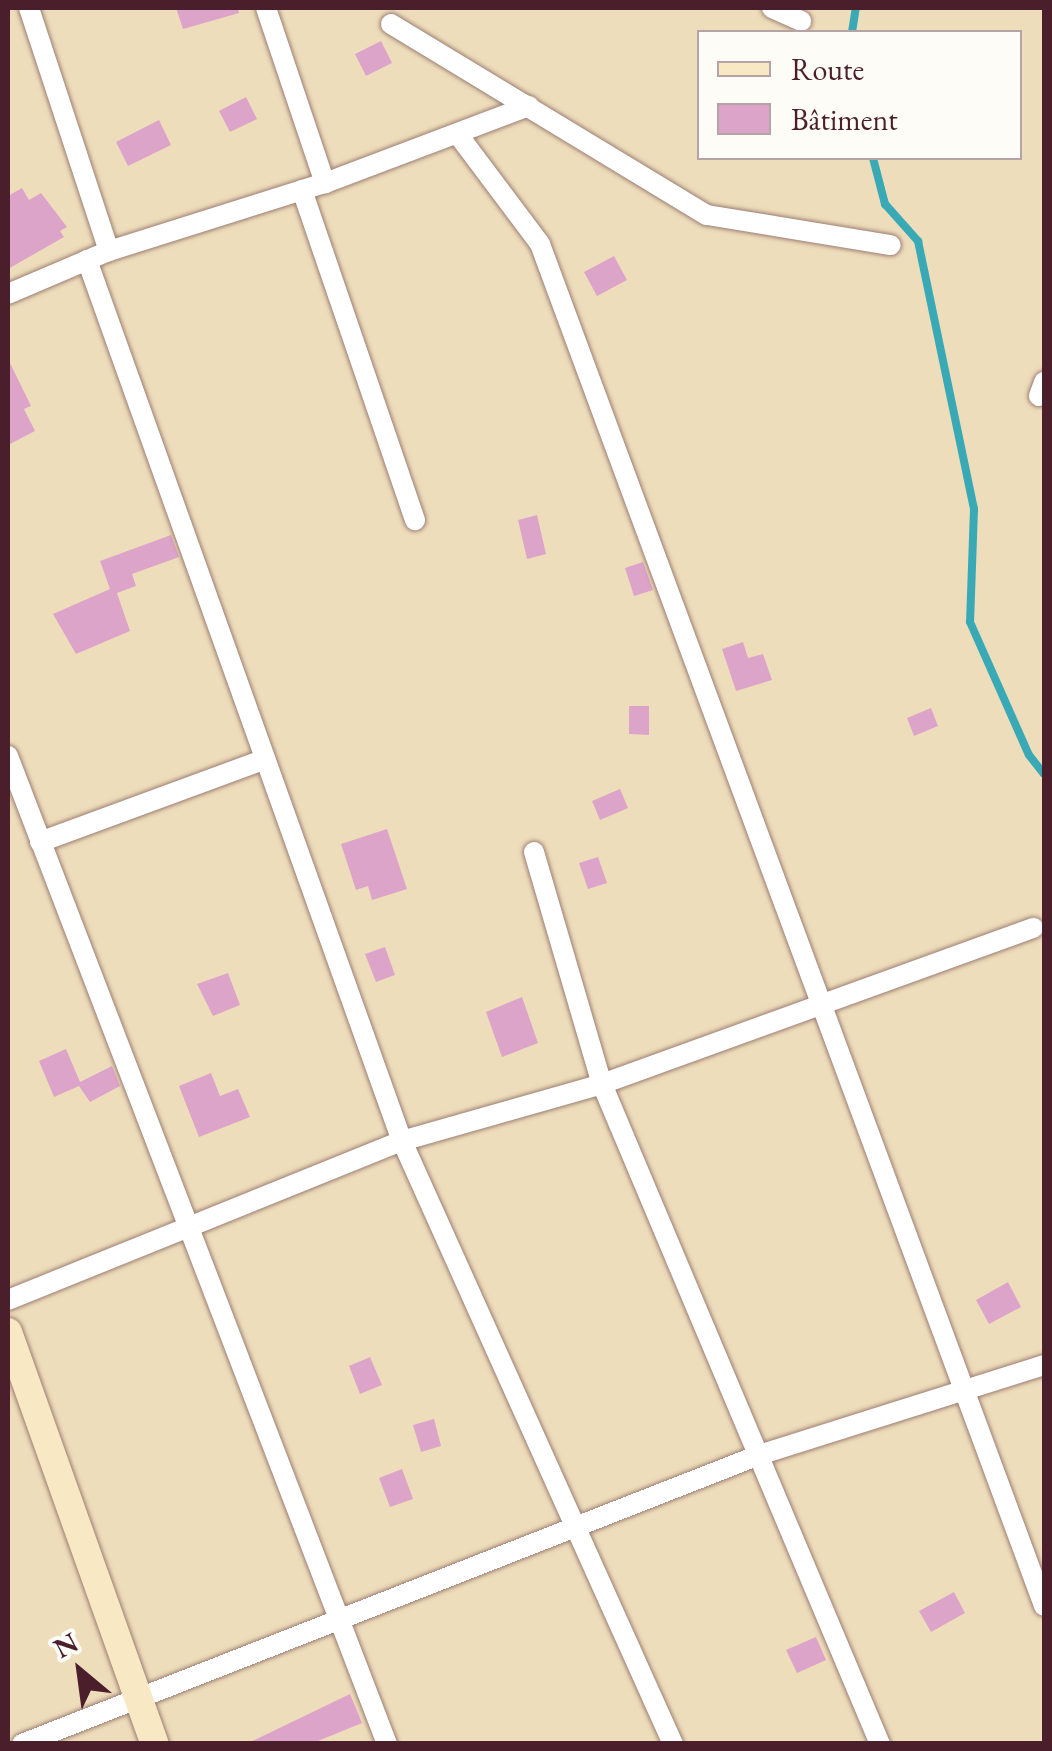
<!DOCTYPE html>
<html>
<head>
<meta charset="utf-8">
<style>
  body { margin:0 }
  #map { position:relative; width:1052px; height:1751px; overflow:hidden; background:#edb; font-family:"EB Garamond",serif }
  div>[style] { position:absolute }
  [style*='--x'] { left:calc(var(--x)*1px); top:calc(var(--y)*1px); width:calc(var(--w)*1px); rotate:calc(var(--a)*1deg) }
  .stream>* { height:8px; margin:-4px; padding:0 4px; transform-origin:4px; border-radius:4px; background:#39aab5 }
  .building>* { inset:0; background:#dda4c9 }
  .roads { filter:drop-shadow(0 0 2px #9c7e73) drop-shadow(0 0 2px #9c7e73) }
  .street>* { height:20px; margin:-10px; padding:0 10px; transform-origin:10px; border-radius:10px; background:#fff }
  .secondary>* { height:28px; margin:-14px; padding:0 14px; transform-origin:14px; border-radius:14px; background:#f8e8c3 }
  span { translate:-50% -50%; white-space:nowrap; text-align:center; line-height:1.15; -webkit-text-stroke:9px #fdfcf7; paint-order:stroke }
  .frame { position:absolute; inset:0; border:10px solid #4a1f2b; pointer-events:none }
  .legend { position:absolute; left:697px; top:30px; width:325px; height:130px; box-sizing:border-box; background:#fdfcf7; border:2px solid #b5a4a5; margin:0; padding:12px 18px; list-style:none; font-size:30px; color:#4a1f2b }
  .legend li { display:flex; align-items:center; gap:20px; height:50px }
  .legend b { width:50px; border:2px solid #b5a4a5 }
  .north { position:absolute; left:30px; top:1621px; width:100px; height:100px; -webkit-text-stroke:8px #fdfcf7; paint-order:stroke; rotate:331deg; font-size:28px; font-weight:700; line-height:40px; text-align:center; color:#4a1f2b }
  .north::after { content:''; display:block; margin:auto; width:35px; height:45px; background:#4a1f2b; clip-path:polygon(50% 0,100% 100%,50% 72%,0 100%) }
</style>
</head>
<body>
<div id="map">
  <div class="stream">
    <i style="--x:852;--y:32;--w:24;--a:-81"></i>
    <i style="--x:873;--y:158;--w:48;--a:75.4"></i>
    <i style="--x:885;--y:204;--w:50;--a:48.3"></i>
    <i style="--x:918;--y:241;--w:274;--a:78.2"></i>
    <i style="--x:974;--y:509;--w:113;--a:92"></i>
    <i style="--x:970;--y:622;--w:145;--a:66.1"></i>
    <i style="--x:1029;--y:755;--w:24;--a:52"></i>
  </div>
  <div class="building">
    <i style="clip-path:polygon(176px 8px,238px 8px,239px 13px,183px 29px)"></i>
    <i style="clip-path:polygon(381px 41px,392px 63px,366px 76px,355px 54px)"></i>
    <i style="clip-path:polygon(246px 97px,257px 119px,230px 132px,219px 111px)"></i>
    <i style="clip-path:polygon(159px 120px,171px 145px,128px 166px,116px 142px)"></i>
    <i style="clip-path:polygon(22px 188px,29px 200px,41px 193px,67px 227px,60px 231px,64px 237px,8px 269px,8px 196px)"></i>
    <i style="clip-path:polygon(614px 256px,627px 280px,597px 296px,584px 272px)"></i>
    <i style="clip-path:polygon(8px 359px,31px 406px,24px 409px,35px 431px,8px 445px)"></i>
    <i style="clip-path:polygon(537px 515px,546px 554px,527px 559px,518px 520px)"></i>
    <i style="clip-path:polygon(171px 535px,179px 557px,132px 574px,136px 586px,117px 593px,130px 631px,76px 654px,53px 614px,110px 589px,100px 561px)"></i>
    <i style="clip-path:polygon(643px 562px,653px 590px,634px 596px,625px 568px)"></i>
    <i style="clip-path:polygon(743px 642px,748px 658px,763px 654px,772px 680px,736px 691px,722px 649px)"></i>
    <i style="clip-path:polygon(629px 706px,649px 706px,649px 735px,629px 734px)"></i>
    <i style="clip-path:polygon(931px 708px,938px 726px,914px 736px,907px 718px)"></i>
    <i style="clip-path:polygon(620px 789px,628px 808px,600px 820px,592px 801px)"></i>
    <i style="clip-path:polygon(387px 829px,407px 889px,372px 900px,368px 886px,356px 890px,341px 844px)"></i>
    <i style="clip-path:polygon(598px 857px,607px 883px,588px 889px,579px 863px)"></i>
    <i style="clip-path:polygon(385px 947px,395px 975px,376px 982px,365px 954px)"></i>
    <i style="clip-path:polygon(228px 973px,240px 1005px,213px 1016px,197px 984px)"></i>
    <i style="clip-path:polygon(522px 997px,538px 1043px,502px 1057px,486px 1012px)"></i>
    <i style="clip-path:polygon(66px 1049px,80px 1082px,112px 1066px,120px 1086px,90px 1102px,79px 1086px,54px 1097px,39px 1061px)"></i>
    <i style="clip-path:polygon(211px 1073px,220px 1096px,238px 1089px,250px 1117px,199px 1137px,179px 1086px)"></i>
    <i style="clip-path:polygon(1008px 1282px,1021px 1307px,989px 1324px,976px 1300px)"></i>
    <i style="clip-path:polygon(370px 1357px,382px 1385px,360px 1394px,349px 1366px)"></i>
    <i style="clip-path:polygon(434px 1419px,441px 1446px,421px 1452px,413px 1425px)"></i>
    <i style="clip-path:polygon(402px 1469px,413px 1499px,390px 1507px,379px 1478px)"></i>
    <i style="clip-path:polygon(954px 1592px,965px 1613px,931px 1632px,919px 1611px)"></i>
    <i style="clip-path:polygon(816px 1637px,826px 1660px,797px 1673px,786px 1650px)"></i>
    <i style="clip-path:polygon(350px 1694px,362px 1723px,318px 1741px,246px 1744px)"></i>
  </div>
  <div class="roads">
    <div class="street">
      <i style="--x:29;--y:8;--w:256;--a:71.8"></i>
      <i style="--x:266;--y:8;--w:185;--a:71.4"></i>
      <i style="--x:772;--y:8;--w:32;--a:24"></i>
      <i style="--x:391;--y:24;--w:369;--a:31.2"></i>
      <i style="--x:707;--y:215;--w:186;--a:9.3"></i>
      <i style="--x:459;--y:136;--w:135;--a:53.1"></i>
      <i style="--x:540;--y:244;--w:1452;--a:69.69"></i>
      <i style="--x:302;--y:190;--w:349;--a:71.1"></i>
      <i style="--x:87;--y:260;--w:936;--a:70.33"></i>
      <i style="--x:402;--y:1141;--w:661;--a:65.8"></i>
      <i style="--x:8;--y:294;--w:110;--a:-23.1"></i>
      <i style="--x:109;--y:251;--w:226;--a:-17.5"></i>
      <i style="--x:325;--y:183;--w:218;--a:-20.7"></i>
      <i style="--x:1039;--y:396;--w:15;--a:-70"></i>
      <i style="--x:8;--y:756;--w:1058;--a:69.01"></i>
      <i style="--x:40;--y:842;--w:240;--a:-20.2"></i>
      <i style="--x:534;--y:852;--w:242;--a:73.7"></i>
      <i style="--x:602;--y:1084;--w:716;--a:67.16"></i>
      <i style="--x:8;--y:1300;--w:425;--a:-22"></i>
      <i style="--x:402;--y:1141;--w:208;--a:-15.9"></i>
      <i style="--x:602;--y:1084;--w:459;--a:-19.9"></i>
      <i style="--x:22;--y:1744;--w:792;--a:-21.41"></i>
      <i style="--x:759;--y:1455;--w:299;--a:-17.5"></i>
    </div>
    <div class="secondary">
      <i style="--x:8;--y:1332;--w:437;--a:70.4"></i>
    </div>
  </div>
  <div class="frame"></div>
  <ul class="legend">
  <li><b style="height:12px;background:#f8e8c3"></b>Route</li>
  <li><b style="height:28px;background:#dda4c9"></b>Bâtiment</li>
  </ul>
  <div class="north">N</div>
</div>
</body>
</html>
